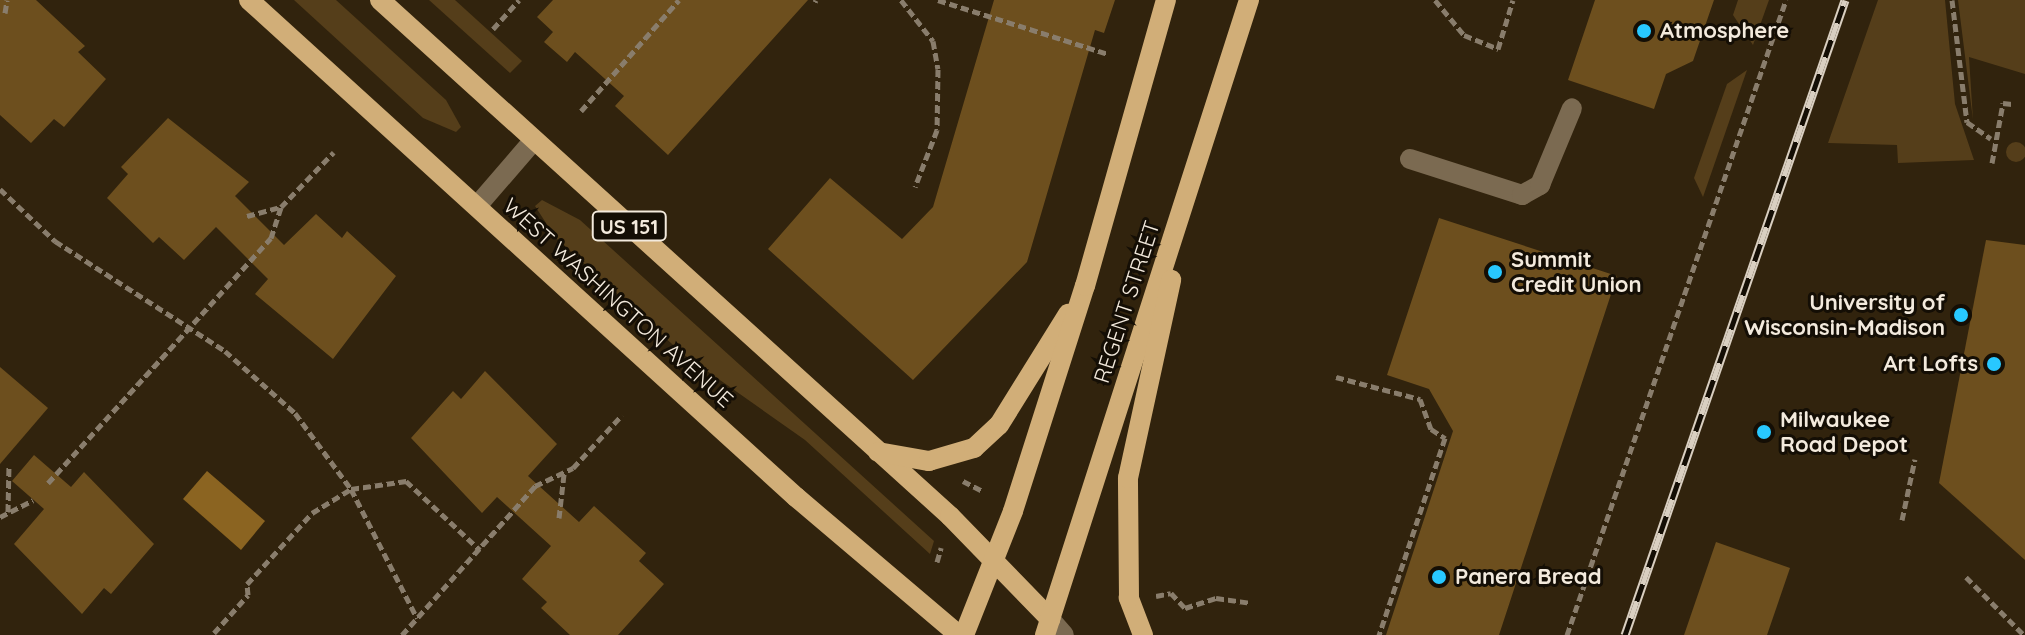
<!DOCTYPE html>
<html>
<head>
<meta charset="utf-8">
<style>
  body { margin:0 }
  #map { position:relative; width:2025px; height:635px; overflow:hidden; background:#31230d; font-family:Quicksand,sans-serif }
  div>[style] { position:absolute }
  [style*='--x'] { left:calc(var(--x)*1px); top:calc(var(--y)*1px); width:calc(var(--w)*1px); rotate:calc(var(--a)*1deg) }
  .green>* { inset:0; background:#553e1a }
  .round { border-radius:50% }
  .water>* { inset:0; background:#8b6421 }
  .building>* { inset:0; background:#6d4f1e }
  .path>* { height:5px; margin-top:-2.5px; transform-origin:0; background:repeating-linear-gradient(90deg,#897d6c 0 8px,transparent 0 12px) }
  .service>* { height:20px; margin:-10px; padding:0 10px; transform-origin:10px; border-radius:10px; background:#7b6a51 }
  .tertiary>* { height:20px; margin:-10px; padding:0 10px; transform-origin:10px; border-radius:10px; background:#7b6a51 }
  .primary>* { height:20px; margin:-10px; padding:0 10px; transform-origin:10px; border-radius:10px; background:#d1ae78 }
  .rail>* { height:9px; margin-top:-4.5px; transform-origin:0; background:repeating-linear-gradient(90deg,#140e05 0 18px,#d9cfc1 0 36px); box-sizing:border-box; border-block:2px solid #d9cfc1 }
  .dots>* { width:22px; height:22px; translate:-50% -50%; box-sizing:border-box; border:4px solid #140e05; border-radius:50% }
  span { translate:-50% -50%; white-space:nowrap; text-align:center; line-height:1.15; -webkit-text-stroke:6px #140e05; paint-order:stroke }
  .shield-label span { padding:2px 6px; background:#140e05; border:2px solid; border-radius:6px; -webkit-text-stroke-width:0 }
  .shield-label { font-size:20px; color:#f3eadd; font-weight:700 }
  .poi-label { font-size:22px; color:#f3eadd; font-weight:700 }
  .left { translate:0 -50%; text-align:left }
  .right { translate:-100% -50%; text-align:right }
  .street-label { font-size:22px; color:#f3eadd }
</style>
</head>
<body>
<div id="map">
  <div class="green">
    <i style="clip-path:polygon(294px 0,336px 0,446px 100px,461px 127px,456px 132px,423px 118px)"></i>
    <i style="clip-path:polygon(429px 0,455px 0,522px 61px,510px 73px)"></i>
    <i style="clip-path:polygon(1738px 0,1769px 0,1753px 45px,1733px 15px)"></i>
    <i style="clip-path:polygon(1878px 0,1945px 0,1955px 104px,1974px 160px,1898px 163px,1897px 145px,1828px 143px)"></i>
    <i style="clip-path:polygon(1958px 0,2025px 0,2025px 74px,1969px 57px,1973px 120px)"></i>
    <i style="clip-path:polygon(1747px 70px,1703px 197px,1694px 178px,1727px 84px)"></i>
    <i class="round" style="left:2006px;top:142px;width:20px;height:20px"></i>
    <i style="clip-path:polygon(542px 200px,580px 220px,934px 541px,930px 554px,805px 440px,683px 354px,555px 237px,535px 206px)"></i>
  </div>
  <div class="water">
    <i style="clip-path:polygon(207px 471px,265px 521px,241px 550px,183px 499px)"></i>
  </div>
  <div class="building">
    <i style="clip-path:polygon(0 0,36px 0,85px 46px,78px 52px,106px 79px,64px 127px,54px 119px,31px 143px,0 115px)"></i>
    <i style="clip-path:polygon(553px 0,808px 0,668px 155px,615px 106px,624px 96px,575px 52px,567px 62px,544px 42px,553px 32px,537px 17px)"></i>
    <i style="clip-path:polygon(994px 0,1115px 0,1104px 33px,1095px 30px,1027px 262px,913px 380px,768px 249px,830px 178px,902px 239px,933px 207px)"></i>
    <i style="clip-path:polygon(1595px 0,1714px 0,1693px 61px,1666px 74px,1654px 109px,1568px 80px)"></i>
    <i style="clip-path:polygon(168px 118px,249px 182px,235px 196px,284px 245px,316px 214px,342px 238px,347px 231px,396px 276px,333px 359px,255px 294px,268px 279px,216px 227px,184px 260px,159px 237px,153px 243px,107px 198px,128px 174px,121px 167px)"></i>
    <i style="clip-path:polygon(1439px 218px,1617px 276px,1499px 635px,1386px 635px,1453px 431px,1429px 389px,1387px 375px)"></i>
    <i style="clip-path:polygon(1986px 240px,2025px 245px,2025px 560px,1939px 483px)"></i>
    <i style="clip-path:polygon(0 367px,48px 408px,0 464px)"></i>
    <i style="clip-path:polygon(485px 371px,557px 444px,528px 476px,579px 522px,594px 506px,646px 553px,639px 561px,664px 584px,618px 635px,570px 635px,541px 608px,547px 602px,522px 579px,551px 546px,497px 497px,482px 513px,411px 438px,453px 391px,461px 399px)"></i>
    <i style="clip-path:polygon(34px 455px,71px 487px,84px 472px,154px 544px,111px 594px,104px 588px,82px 614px,14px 544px,44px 509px,12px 481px)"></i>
    <i style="clip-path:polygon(1716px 542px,1790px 568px,1767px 635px,1684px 635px)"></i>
  </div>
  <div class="path">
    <i style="--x:901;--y:0;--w:52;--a:52"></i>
    <i style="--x:933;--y:41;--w:28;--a:80"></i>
    <i style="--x:938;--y:69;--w:61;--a:90.9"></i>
    <i style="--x:937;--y:130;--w:61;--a:111.1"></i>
    <i style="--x:938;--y:0;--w:178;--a:17.6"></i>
    <i style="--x:1435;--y:0;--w:45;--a:50.4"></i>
    <i style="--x:1464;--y:35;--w:37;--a:22"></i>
    <i style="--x:1498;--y:49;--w:51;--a:-73"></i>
    <i style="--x:1952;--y:0;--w:123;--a:83"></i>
    <i style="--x:1967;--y:122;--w:29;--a:35"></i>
    <i style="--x:815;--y:2;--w:2;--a:-63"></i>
    <i style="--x:5;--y:13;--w:13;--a:-81"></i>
    <i style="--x:493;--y:29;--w:39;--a:-48"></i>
    <i style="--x:581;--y:111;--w:148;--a:-48.6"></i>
    <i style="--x:1992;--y:163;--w:61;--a:-79.6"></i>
    <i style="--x:2003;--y:103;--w:9;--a:6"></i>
    <i style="--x:0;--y:189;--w:76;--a:43.4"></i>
    <i style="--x:55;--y:241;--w:202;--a:32.9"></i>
    <i style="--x:225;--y:351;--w:94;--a:41.5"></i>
    <i style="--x:295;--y:413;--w:94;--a:53.6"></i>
    <i style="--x:351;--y:489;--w:145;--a:62.9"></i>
    <i style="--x:247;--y:216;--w:35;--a:-15"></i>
    <i style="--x:281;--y:207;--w:76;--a:-46.1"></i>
    <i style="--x:1336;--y:377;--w:87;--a:14.7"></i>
    <i style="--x:1420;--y:399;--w:32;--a:70"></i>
    <i style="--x:1431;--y:429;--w:17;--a:33"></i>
    <i style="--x:1445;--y:438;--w:208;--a:108.5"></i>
    <i style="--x:963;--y:481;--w:22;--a:27"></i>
    <i style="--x:48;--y:483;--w:331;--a:-47.7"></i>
    <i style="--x:271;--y:238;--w:33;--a:-72"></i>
    <i style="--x:8;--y:512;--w:46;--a:-88.8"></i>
    <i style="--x:0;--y:517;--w:37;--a:-27"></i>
    <i style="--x:559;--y:518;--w:44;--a:-83.5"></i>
    <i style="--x:1902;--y:520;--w:62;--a:-78"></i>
    <i style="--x:937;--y:562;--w:15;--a:-74"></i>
    <i style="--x:1966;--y:577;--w:82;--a:45"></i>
    <i style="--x:1156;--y:596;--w:15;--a:-11"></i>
    <i style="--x:1171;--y:593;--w:21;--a:47"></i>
    <i style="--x:1185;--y:608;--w:33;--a:-18"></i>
    <i style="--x:1216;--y:598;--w:35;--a:8"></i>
    <i style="--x:214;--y:633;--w:51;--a:-48.2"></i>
    <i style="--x:248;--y:595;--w:11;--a:-95"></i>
    <i style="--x:247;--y:584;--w:96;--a:-47.5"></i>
    <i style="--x:312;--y:513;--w:46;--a:-31.6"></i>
    <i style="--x:351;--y:489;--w:56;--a:-8.3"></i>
    <i style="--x:406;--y:481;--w:101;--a:43"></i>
    <i style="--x:402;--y:635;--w:200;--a:-48.2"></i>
    <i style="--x:535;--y:486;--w:42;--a:-25.3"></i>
    <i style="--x:573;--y:468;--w:72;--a:-47.2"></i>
    <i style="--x:1567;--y:635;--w:672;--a:-70.97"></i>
  </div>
  <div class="service">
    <i style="--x:1410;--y:159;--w:118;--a:17.8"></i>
    <i style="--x:1522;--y:195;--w:21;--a:-29"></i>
    <i style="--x:1540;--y:185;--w:83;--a:-67.4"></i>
    <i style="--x:477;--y:206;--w:87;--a:-49.2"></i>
  </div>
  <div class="tertiary">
    <i style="--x:1050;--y:619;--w:21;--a:49"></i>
  </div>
  <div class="primary">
    <i style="--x:249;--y:0;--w:739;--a:42.26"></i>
    <i style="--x:796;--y:497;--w:214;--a:40.3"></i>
    <i style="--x:380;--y:0;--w:769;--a:42.15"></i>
    <i style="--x:950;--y:516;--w:144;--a:45.8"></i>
    <i style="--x:878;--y:452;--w:52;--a:10"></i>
    <i style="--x:929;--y:461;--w:47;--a:-16.1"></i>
    <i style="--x:974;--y:448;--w:34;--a:-43"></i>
    <i style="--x:999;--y:425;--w:131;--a:-58.1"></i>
    <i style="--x:964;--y:635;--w:133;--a:-68.4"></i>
    <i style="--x:1013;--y:511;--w:236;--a:-72.3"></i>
    <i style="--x:1085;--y:286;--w:297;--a:-74.2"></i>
    <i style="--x:1045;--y:635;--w:667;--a:-72.19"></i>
    <i style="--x:1143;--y:635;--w:40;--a:-111"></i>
    <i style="--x:1129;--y:598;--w:120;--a:-90.5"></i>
    <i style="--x:1128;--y:478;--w:203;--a:-77.7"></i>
  </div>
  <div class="rail">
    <i style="--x:1625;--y:635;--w:672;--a:-70.89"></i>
  </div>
  <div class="dots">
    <i style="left:1644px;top:31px;background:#28c8ff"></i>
    <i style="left:1495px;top:272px;background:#28c8ff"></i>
    <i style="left:1961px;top:315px;background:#28c8ff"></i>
    <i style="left:1994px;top:364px;background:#28c8ff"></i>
    <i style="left:1764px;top:432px;background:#28c8ff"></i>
    <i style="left:1439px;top:577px;background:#28c8ff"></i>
  </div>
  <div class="shield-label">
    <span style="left:629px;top:226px">US 151</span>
  </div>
  <div class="poi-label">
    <span class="left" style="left:1660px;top:31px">Atmosphere</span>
    <span class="left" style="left:1511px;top:272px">Summit<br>Credit Union</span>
    <span class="right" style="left:1945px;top:315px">University of<br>Wisconsin-Madison</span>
    <span class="right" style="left:1978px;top:364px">Art Lofts</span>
    <span class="left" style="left:1780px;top:432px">Milwaukee<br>Road Depot</span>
    <span class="left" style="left:1455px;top:577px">Panera Bread</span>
  </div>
  <div class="street-label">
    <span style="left:1127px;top:302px;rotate:-72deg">REGENT STREET</span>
    <span style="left:618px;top:303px;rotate:42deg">WEST WASHINGTON AVENUE</span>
  </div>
</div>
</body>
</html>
